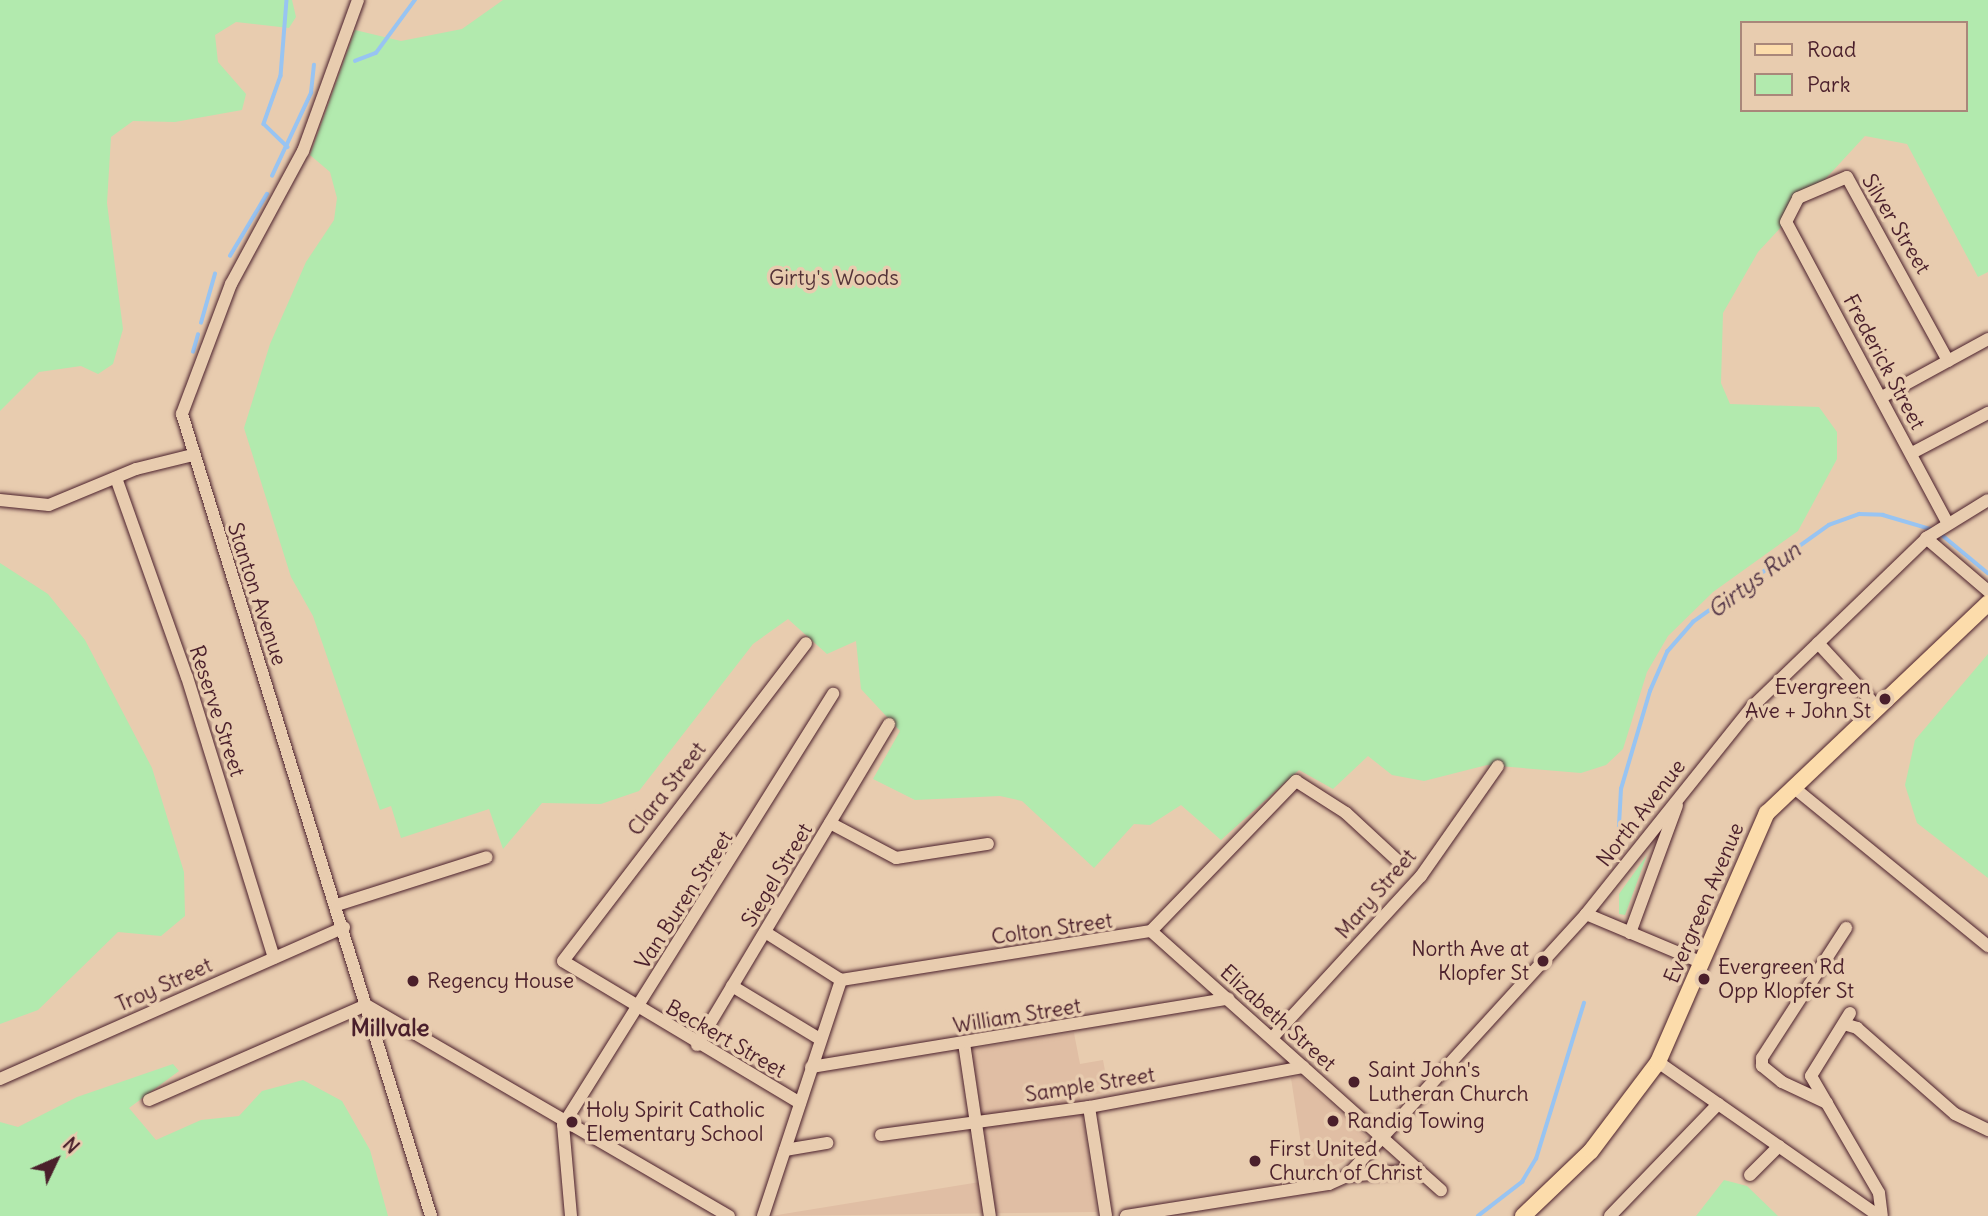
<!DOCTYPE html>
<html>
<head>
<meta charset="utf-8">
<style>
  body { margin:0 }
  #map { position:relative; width:1988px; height:1216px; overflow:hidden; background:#e8ccaf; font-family:Delius,sans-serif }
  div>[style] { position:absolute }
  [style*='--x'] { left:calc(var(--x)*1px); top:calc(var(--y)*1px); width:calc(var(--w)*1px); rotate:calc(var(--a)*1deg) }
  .built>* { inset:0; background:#e0bea4 }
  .green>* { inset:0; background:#b2eaae }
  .stream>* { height:3.5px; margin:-1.75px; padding:0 1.75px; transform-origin:1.75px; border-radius:1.75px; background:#98c4f2 }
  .roads { filter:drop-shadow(0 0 2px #4a1f2b) drop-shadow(0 0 2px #4a1f2b) }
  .minor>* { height:12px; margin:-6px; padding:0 6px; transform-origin:6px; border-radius:6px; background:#e8ccaf }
  .major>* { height:16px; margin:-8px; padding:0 8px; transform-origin:8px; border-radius:8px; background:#fcdcab }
  .dots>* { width:19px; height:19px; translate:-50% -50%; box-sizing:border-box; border:4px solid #e8ccaf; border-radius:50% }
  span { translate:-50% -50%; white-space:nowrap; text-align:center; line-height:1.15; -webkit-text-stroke:7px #e8ccaf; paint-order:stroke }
  .street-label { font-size:21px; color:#4a1f2b }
  .park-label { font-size:21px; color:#543338 }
  .poi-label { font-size:21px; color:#4a1f2b }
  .right { translate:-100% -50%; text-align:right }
  .left { translate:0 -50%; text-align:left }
  .water-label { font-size:23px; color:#563849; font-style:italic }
  .quarter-label { font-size:24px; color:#4a1f2b; font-weight:700 }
  .legend { position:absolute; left:1740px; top:21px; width:228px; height:91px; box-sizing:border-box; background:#e8ccaf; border:2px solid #a9877a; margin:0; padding:9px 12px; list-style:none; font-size:21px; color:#4a1f2b }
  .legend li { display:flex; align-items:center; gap:14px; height:35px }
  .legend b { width:35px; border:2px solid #a9877a }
  .north { position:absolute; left:21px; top:1125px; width:70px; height:70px; -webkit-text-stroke:5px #e8ccaf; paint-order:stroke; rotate:46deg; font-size:19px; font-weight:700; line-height:28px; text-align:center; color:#4a1f2b }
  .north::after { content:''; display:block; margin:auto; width:24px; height:32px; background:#4a1f2b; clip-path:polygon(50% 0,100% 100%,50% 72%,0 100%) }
</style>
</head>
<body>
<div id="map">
  <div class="built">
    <i style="clip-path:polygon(1074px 1033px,1080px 1064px,1103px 1060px,1109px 1092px,1080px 1097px,1097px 1212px,771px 1216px,992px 1180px,971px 1049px)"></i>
    <i style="clip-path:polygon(1301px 1076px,1367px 1137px,1343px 1162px,1306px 1177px,1291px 1078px)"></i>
  </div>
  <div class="green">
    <i style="clip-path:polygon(0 0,292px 0,296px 17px,289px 28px,236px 22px,215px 35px,218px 62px,246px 94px,242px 110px,175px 122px,133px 121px,111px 137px,107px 203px,123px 329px,113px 364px,98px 374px,81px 366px,39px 372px,0 411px)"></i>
    <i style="clip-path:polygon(evenodd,503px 0,1988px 0,1988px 272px,1978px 277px,1907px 144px,1865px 136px,1758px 252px,1723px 313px,1721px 383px,1730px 404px,1819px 407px,1837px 432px,1837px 459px,1798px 531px,1713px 592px,1668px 636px,1647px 672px,1623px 749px,1606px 765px,1581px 773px,1487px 765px,1424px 781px,1392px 775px,1368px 756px,1333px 789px,1299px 770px,1221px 840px,1181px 805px,1150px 825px,1134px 824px,1094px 868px,1022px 801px,1000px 796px,915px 800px,873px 779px,900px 731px,861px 689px,856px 641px,827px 654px,788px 619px,753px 644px,639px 791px,601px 804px,542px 803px,503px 849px,489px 809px,401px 838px,391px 806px,380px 810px,313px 616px,291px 577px,244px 428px,270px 344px,306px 262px,334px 220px,337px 198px,330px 172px,310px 155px,355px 30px,401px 41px,462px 29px,503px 0,1741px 23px,1965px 23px,1965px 110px,1741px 110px,1741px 23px)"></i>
    <i style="clip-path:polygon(0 563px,48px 594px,85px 640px,152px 768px,184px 872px,185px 916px,161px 936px,118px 932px,38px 1010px,0 1024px)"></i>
    <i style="clip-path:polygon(1988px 654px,1988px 878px,1917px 823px,1905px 785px,1915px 740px)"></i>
    <i style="clip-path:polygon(1647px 855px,1625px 915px,1619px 914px,1619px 894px)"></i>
    <i style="clip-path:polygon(173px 1064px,179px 1071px,129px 1108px,156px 1140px,201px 1120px,239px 1116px,262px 1091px,303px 1080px,342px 1101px,370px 1150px,388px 1216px,0 1216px,0 1122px,18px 1127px,77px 1097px)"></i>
    <i style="clip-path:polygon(1724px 1180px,1747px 1186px,1778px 1216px,1696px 1216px)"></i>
  </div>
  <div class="stream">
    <i style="--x:287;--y:0;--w:76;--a:94.5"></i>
    <i style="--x:281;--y:76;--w:51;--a:109.5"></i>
    <i style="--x:264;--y:124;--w:33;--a:44"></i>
    <i style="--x:355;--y:61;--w:22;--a:-21"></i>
    <i style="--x:376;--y:53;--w:66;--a:-53.7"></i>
    <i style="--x:272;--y:176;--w:92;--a:-64.8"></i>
    <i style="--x:311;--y:93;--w:28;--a:-84"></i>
    <i style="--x:230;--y:256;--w:72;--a:-59.2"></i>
    <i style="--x:201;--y:323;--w:51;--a:-74.1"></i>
    <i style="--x:193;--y:352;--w:18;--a:-74"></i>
    <i style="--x:1941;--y:534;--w:61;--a:39.7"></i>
    <i style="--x:1618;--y:844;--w:55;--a:-86.9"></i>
    <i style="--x:1621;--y:789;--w:102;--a:-73.5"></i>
    <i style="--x:1650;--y:691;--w:43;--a:-66.4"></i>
    <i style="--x:1667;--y:652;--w:40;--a:-49"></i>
    <i style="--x:1693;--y:622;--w:167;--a:-35.5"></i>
    <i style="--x:1829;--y:525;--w:32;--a:-20"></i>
    <i style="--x:1859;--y:514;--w:24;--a:2"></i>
    <i style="--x:1883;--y:515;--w:53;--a:16.4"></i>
    <i style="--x:1478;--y:1216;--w:56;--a:-37.7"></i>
    <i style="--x:1522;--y:1182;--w:27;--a:-59"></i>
    <i style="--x:1536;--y:1159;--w:163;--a:-72.9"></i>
  </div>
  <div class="roads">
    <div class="minor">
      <i style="--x:358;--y:0;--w:161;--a:110"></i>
      <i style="--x:303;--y:151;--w:151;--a:118.4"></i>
      <i style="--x:231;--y:284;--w:139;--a:110.7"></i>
      <i style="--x:182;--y:414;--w:840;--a:72.75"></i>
      <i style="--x:1882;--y:397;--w:121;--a:-28.7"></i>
      <i style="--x:1912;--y:453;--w:86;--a:-27.8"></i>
      <i style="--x:116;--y:478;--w:211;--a:70.4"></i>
      <i style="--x:187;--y:677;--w:294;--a:72.8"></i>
      <i style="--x:0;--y:500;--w:49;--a:5.8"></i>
      <i style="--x:49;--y:505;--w:94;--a:-22.5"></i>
      <i style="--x:136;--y:469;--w:59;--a:-13.8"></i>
      <i style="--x:1947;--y:522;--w:340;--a:-118.2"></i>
      <i style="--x:1786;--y:222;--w:27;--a:-63"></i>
      <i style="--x:1798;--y:198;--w:53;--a:-23.2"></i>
      <i style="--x:1847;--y:177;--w:210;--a:61.2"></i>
      <i style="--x:1926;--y:538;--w:82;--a:40.5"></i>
      <i style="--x:1818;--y:643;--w:87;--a:47.3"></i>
      <i style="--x:1793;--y:787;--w:252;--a:39.2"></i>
      <i style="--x:830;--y:823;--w:75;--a:27.9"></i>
      <i style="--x:896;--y:858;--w:93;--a:-8.7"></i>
      <i style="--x:337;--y:905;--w:157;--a:-17.7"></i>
      <i style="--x:1586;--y:914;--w:124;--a:22.8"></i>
      <i style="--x:1151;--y:931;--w:389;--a:41.8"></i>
      <i style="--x:765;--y:932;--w:90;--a:32.3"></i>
      <i style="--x:841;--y:980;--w:314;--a:-9"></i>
      <i style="--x:1151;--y:931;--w:209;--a:-46"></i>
      <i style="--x:1296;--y:781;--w:59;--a:32.6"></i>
      <i style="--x:1346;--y:813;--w:72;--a:42.8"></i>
      <i style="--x:1630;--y:933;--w:136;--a:-69.8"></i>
      <i style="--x:732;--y:986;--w:103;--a:31.1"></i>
      <i style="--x:366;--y:1005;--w:420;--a:30.2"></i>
      <i style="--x:1850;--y:1013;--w:74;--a:121.8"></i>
      <i style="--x:1811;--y:1076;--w:135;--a:59.8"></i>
      <i style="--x:1879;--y:1193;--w:23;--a:83"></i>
      <i style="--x:1844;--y:1024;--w:14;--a:17"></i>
      <i style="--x:1857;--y:1028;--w:130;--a:41.3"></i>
      <i style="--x:1955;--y:1114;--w:37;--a:26"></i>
      <i style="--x:1272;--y:1038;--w:220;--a:-47.4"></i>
      <i style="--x:1421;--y:876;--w:134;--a:-55"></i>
      <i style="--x:964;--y:1043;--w:175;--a:81.5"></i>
      <i style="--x:697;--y:1045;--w:374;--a:-59.1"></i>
      <i style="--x:1658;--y:1062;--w:269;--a:34.9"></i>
      <i style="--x:811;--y:1067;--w:423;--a:-9.3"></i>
      <i style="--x:0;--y:1079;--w:376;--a:-23.8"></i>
      <i style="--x:149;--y:1100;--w:237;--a:-23.6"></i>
      <i style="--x:800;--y:1103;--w:276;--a:-149.1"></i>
      <i style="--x:563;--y:961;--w:400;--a:-52.6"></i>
      <i style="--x:1827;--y:1103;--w:50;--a:-155"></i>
      <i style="--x:1782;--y:1082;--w:26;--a:-141"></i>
      <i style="--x:1762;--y:1066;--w:8;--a:-90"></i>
      <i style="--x:1762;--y:1058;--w:155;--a:-57.1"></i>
      <i style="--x:1089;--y:1107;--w:110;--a:81.1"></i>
      <i style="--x:881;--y:1135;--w:210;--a:-7.7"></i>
      <i style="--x:1089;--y:1107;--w:218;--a:-10.6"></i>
      <i style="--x:785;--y:1150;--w:43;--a:-9.5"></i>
      <i style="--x:1750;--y:1175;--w:41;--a:-45"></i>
      <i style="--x:1347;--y:1176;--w:71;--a:-4.8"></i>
      <i style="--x:571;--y:1216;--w:91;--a:-95"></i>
      <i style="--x:563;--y:1125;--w:509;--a:-57.93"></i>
      <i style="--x:763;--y:1216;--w:249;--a:-71.7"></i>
      <i style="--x:1126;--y:1216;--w:206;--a:-9"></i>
      <i style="--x:1329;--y:1184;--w:20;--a:-24"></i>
      <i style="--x:1347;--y:1176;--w:355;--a:-47.6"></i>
      <i style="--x:1586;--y:914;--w:265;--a:-51.3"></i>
      <i style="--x:1752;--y:707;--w:245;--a:-44"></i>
      <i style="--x:1928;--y:537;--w:70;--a:-31.7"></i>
      <i style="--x:1610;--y:1216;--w:156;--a:-46"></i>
    </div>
    <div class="major">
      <i style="--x:1523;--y:1216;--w:94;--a:-43.7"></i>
      <i style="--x:1591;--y:1151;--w:111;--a:-53"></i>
      <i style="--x:1658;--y:1062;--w:272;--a:-66.4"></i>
      <i style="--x:1767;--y:813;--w:305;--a:-43.5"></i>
    </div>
  </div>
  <div class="dots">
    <i style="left:1885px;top:699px;background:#4a1f2b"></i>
    <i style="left:1543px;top:961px;background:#4a1f2b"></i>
    <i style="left:1704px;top:979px;background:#4a1f2b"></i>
    <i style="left:413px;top:981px;background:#4a1f2b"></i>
    <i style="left:1354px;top:1082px;background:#4a1f2b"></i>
    <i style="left:1333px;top:1121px;background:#4a1f2b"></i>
    <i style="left:572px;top:1122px;background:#4a1f2b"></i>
    <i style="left:1255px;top:1161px;background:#4a1f2b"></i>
  </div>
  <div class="street-label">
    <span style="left:1896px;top:224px;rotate:59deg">Silver Street</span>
    <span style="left:1884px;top:362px;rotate:62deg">Frederick Street</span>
    <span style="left:257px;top:594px;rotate:72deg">Stanton Avenue</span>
    <span style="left:217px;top:711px;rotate:72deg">Reserve Street</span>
    <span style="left:667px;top:789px;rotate:-52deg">Clara Street</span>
    <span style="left:1641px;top:813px;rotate:-52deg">North Avenue</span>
    <span style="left:777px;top:875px;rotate:-59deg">Siegel Street</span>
    <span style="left:1376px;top:894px;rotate:-49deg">Mary Street</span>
    <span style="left:684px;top:900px;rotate:-57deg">Van Buren Street</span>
    <span style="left:1704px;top:903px;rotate:-67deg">Evergreen Avenue</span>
    <span style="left:1052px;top:929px;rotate:-8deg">Colton Street</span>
    <span style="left:164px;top:985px;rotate:-24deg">Troy Street</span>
    <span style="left:1017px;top:1016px;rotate:-9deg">William Street</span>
    <span style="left:1278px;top:1018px;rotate:42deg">Elizabeth Street</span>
    <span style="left:726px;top:1039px;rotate:30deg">Beckert Street</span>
    <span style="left:1090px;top:1085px;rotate:-9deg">Sample Street</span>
  </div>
  <div class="park-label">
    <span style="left:834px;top:278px">Girty's Woods</span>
  </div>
  <div class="poi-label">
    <span class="right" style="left:1871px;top:699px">Evergreen<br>Ave + John St</span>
    <span class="right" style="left:1529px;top:961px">North Ave at<br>Klopfer St</span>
    <span class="left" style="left:1718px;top:979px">Evergreen Rd<br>Opp Klopfer St</span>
    <span class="left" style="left:427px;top:981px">Regency House</span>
    <span class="left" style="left:1368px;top:1082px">Saint John's<br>Lutheran Church</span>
    <span class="left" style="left:586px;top:1122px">Holy Spirit Catholic<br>Elementary School</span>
    <span class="left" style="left:1347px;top:1121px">Randig Towing</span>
    <span class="left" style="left:1269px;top:1161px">First United<br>Church of Christ</span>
  </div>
  <div class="water-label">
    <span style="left:1754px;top:580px;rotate:-37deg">Girtys Run</span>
  </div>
  <div class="quarter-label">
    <span style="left:390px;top:1028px">Millvale</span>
  </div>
  <ul class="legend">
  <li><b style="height:9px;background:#fcdcab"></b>Road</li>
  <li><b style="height:19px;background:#b2eaae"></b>Park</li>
  </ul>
  <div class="north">N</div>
</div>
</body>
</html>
